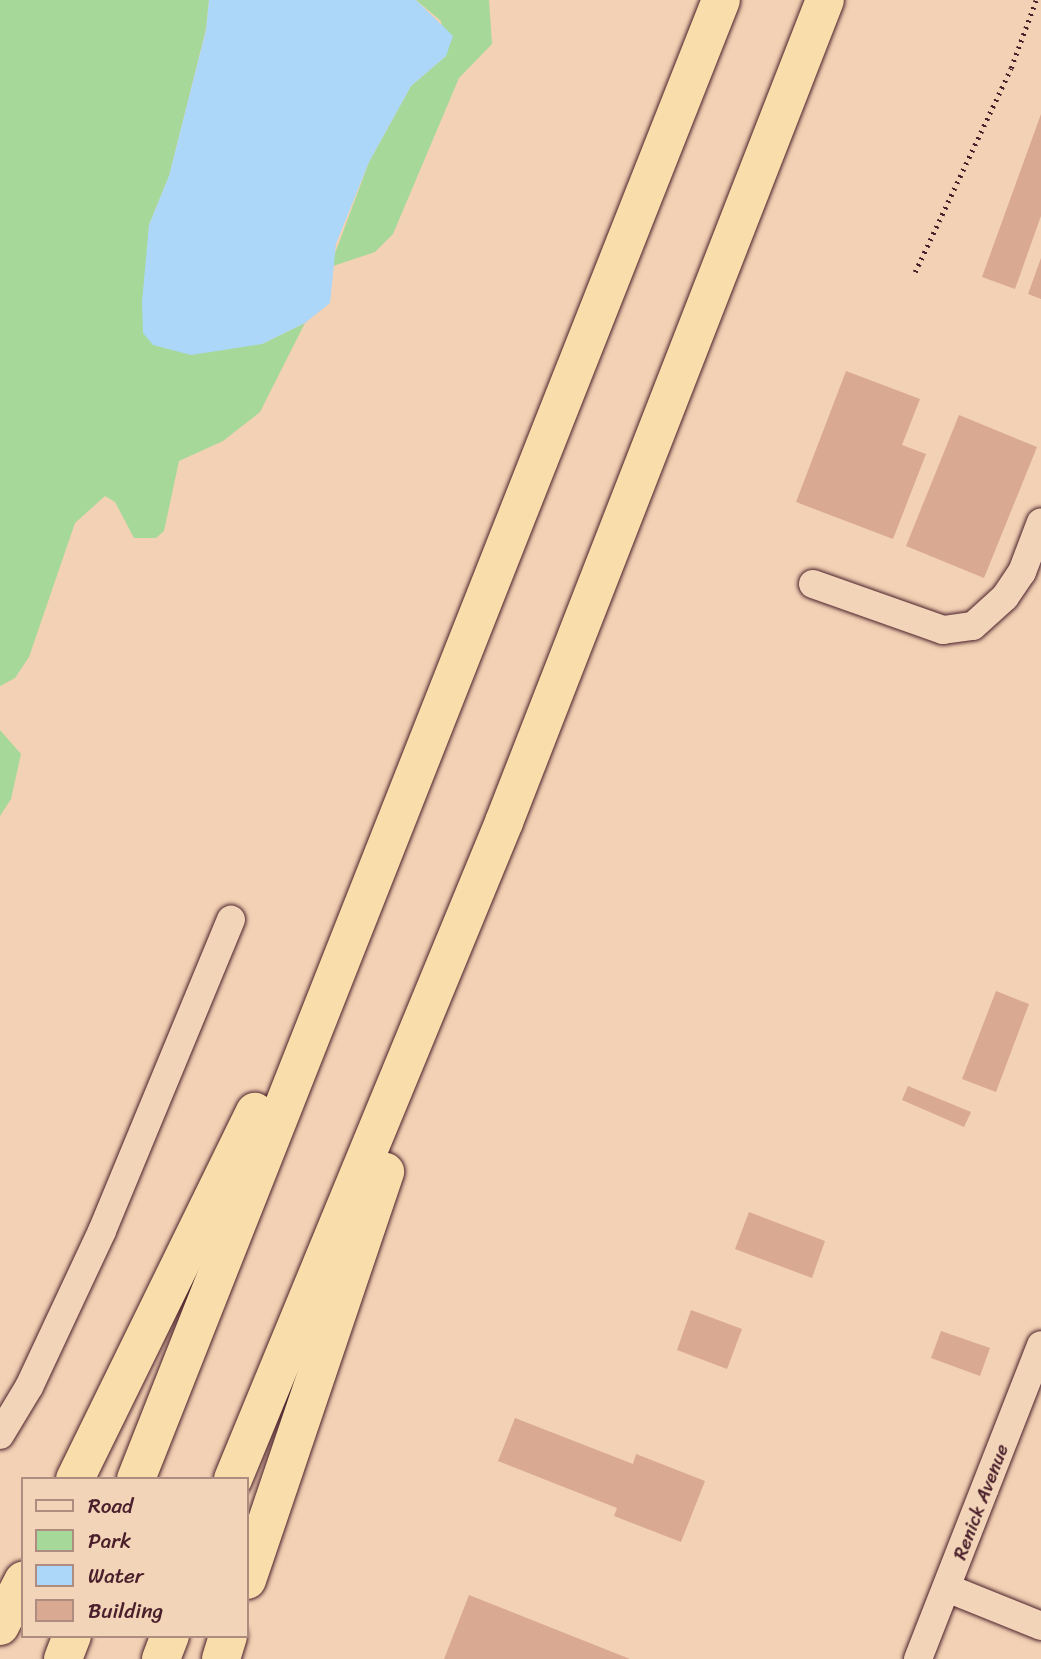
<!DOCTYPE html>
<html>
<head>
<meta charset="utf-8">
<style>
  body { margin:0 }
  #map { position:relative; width:1041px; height:1659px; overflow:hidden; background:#f3d1b4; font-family:Sriracha,sans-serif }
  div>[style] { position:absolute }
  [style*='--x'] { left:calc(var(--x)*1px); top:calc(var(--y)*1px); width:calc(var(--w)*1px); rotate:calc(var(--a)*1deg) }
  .green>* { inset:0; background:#a6d899 }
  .water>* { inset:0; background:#acd7f8 }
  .building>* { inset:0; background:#daa992 }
  .path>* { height:4.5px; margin-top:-2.25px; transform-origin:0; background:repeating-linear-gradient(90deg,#4a1f2b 0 2px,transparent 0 7px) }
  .roads { filter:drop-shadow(0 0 2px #4a1f2b) drop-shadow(0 0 2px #4a1f2b) }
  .minor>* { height:28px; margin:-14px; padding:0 14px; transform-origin:14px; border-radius:14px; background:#f2d4b8 }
  .highway>* { height:38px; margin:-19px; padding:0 19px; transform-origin:19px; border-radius:19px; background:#f9deab }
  span { translate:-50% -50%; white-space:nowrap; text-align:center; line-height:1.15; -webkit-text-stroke:5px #f2d4b8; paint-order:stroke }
  .street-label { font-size:19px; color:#4a1f2b }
  .legend { position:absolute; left:21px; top:1477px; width:228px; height:161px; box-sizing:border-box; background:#f2d4b8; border:2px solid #af8c80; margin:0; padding:9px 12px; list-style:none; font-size:21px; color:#4a1f2b }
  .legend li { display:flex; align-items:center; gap:14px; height:35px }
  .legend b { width:35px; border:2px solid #af8c80 }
</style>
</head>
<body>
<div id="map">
  <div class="green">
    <i style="clip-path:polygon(0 0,209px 0,206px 29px,169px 176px,149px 225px,143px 333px,262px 344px,305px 323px,260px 412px,223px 441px,179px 461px,164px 531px,156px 538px,134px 538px,115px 502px,105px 496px,75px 523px,29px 657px,15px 678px,0 686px)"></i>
    <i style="clip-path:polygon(416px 0,489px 0,492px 44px,459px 78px,393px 234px,375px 252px,330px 267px,369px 162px,411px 86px,446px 56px,441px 21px)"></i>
    <i style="clip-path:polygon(0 730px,21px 754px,11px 799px,0 816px)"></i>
  </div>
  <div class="water">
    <i style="clip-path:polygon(209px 0,416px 0,453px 36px,446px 56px,411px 86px,369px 162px,336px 244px,330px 303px,305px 323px,262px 344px,191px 355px,153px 345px,143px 333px,142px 302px,149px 225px,169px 176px,206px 30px)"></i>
  </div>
  <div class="building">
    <i style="clip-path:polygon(1041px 114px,1041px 216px,1015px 289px,982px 277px)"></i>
    <i style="clip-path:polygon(1041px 258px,1041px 299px,1028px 294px)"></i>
    <i style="clip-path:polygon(846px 371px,920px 399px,902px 445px,926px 454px,893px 539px,796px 502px)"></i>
    <i style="clip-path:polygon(959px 415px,1037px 447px,984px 578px,906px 546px)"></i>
    <i style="clip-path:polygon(996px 991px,1029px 1004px,996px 1092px,962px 1079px)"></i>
    <i style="clip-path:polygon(908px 1086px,971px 1112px,964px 1127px,902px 1100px)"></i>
    <i style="clip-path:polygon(749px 1212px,825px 1241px,812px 1278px,735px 1249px)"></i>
    <i style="clip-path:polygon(691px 1310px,742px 1329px,727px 1369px,677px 1350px)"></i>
    <i style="clip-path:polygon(941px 1331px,990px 1348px,980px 1376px,931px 1358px)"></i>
    <i style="clip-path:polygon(515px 1418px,633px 1464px,636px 1454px,705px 1481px,681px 1542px,614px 1516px,617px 1508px,498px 1461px)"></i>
    <i style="clip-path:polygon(469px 1595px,630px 1659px,444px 1659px)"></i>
  </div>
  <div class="path">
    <i style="--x:915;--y:272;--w:225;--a:-64.8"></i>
    <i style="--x:1011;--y:68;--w:72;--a:-69.8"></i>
  </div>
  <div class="roads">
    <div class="minor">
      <i style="--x:813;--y:584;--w:138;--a:19.5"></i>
      <i style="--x:943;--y:630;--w:30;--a:-8"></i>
      <i style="--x:973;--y:626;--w:43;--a:-42.2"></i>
      <i style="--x:1005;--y:597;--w:30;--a:-56"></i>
      <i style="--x:1022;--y:572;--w:53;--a:-69.2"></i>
      <i style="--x:0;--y:1435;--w:56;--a:-58.9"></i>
      <i style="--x:29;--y:1387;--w:172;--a:-64.9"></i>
      <i style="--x:102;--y:1231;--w:337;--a:-67.5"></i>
      <i style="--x:947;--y:1588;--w:101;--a:22"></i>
      <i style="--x:918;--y:1659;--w:337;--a:-68.6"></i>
    </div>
    <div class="highway">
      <i style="--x:75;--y:1479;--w:409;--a:-63.9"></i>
      <i style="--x:136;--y:1479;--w:1590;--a:-68.42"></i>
      <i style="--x:233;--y:1479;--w:711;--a:-67.58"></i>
      <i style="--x:504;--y:822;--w:882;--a:-68.67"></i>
      <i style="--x:247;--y:1580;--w:431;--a:-71.3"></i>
      <i style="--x:0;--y:1626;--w:51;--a:-62.9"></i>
      <i style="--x:63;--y:1659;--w:25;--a:-69"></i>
      <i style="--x:161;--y:1659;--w:25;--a:-69"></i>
      <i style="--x:221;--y:1659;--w:24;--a:-73"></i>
    </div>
  </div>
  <div class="street-label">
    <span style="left:981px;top:1502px;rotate:-69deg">Renick Avenue</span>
  </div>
  <ul class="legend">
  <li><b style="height:9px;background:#f2d4b8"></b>Road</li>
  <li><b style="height:19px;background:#a6d899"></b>Park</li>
  <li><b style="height:19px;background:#acd7f8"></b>Water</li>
  <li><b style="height:19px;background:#daa992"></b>Building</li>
  </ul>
</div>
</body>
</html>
